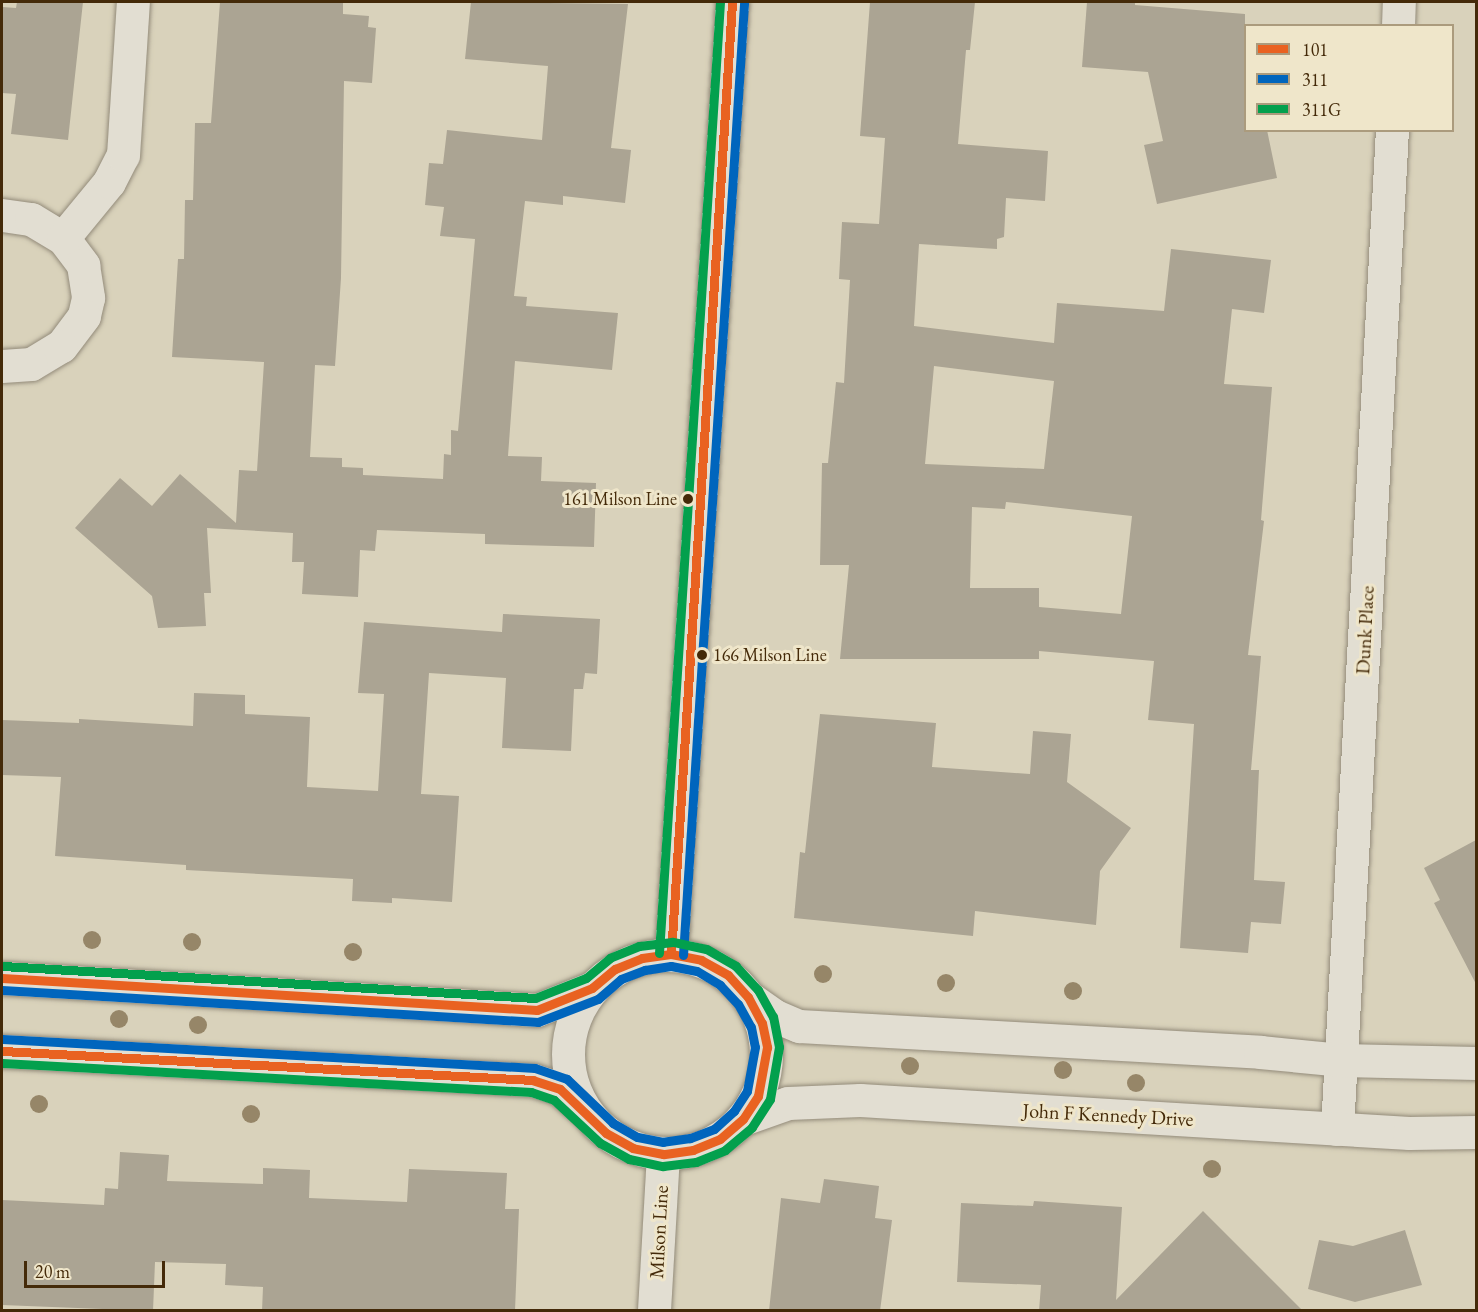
<!DOCTYPE html>
<html>
<head>
<meta charset="utf-8">
<style>
  body { margin:0 }
  #map { position:relative; width:1478px; height:1312px; overflow:hidden; background:#d9d2bb; font-family:"EB Garamond",serif }
  div>[style] { position:absolute }
  [style*='--x'] { left:calc(var(--x)*1px); top:calc(var(--y)*1px); width:calc(var(--w)*1px); rotate:calc(var(--a)*1deg) }
  .building>* { inset:0; background:#aba493 }
  .roads { filter:drop-shadow(0 0 2px #938b7a) drop-shadow(0 0 2px #938b7a) }
  .minor>* { height:33px; margin:-16.5px; padding:0 16.5px; transform-origin:16.5px; border-radius:16.5px; background:#e2ded2 }
  .secondary>* { height:33px; margin:-16.5px; padding:0 16.5px; transform-origin:16.5px; border-radius:16.5px; background:#e2ded2 }
  .secondary>.ring { margin:-16.5px; padding:0; box-sizing:content-box; background:none; border:33px solid #e2ded2; border-radius:50% }
  .bus-1>* { height:9px; margin:-4.5px; padding:0 4.5px; transform-origin:4.5px; border-radius:4.5px; background:#e96221 }
  .bus-2>* { height:9px; margin:-4.5px; padding:0 4.5px; transform-origin:4.5px; border-radius:4.5px; background:#0065bd }
  .bus-3>* { height:9px; margin:-4.5px; padding:0 4.5px; transform-origin:4.5px; border-radius:4.5px; background:#03a04d }
  .trees>* { width:18px; height:18px; margin:-9px; border-radius:50%; background:#968668 }
  .dots>* { width:16px; height:16px; translate:-50% -50%; box-sizing:border-box; border:3px solid #efe6ca; border-radius:50% }
  span { translate:-50% -50%; white-space:nowrap; text-align:center; line-height:1.15; -webkit-text-stroke:6px #efe6ca; paint-order:stroke }
  .bus-label { font-size:18px; color:#442a09 }
  .right { translate:-100% -50%; text-align:right }
  .left { translate:0 -50%; text-align:left }
  .street-label { font-size:20px; color:#442a09 }
  .frame { position:absolute; inset:0; border:3px solid #442a09; pointer-events:none }
  .legend { position:absolute; left:1244px; top:24px; width:210px; height:108px; box-sizing:border-box; background:#efe6ca; border:2px solid #ab9b7d; margin:0; padding:8px 10px; list-style:none; font-size:18px; color:#442a09 }
  .legend li { display:flex; align-items:center; gap:12px; height:30px }
  .legend b { width:30px; border:2px solid #ab9b7d }
  .scale { position:absolute; left:24px; top:1261px; width:141px; height:27px; box-sizing:border-box; border:3px solid #442a09; border-top:0; padding-left:8px; font-size:18px; line-height:21px; white-space:nowrap; color:#442a09; -webkit-text-stroke:4px #efe6ca; paint-order:stroke }
</style>
</head>
<body>
<div id="map">
  <div class="building">
    <i style="clip-path:polygon(17px 2px,83px 2px,68px 140px,11px 134px,16px 94px,2px 93px,2px 7px,16px 8px)"></i>
    <i style="clip-path:polygon(220px 2px,343px 2px,343px 14px,369px 16px,368px 27px,376px 28px,372px 83px,344px 81px,341px 278px,335px 366px,315px 365px,310px 457px,342px 458px,342px 467px,363px 468px,363px 475px,443px 479px,444px 454px,451px 455px,451px 430px,458px 431px,475px 239px,440px 236px,444px 207px,425px 205px,429px 163px,443px 164px,447px 130px,542px 140px,548px 66px,465px 59px,471px 2px,628px 4px,611px 148px,631px 150px,625px 203px,563px 196px,563px 205px,525px 201px,514px 296px,527px 297px,526px 306px,618px 313px,612px 370px,515px 361px,508px 456px,542px 457px,541px 481px,596px 483px,594px 547px,485px 544px,485px 534px,377px 530px,375px 551px,360px 550px,358px 597px,302px 594px,304px 562px,292px 562px,293px 533px,207px 528px,211px 593px,204px 593px,206px 626px,158px 628px,152px 596px,75px 528px,120px 478px,152px 506px,180px 474px,236px 523px,239px 470px,257px 471px,264px 362px,172px 357px,178px 259px,184px 259px,185px 200px,193px 200px,195px 123px,211px 123px)"></i>
    <i style="clip-path:polygon(evenodd,870px 2px,975px 2px,970px 50px,966px 50px,958px 144px,1048px 151px,1045px 201px,1006px 198px,1004px 237px,997px 239px,997px 249px,919px 244px,914px 326px,1054px 343px,1057px 303px,1164px 311px,1171px 249px,1271px 260px,1264px 313px,1232px 309px,1224px 384px,1272px 387px,1261px 520px,1264px 521px,1248px 655px,1261px 656px,1251px 770px,1259px 770px,1254px 880px,1285px 882px,1281px 924px,1251px 922px,1248px 953px,1180px 948px,1194px 724px,1148px 720px,1154px 661px,1039px 651px,1039px 659px,840px 659px,849px 565px,820px 565px,822px 463px,828px 463px,836px 382px,844px 383px,850px 280px,839px 279px,842px 222px,879px 224px,885px 138px,860px 136px,870px 2px,934px 366px,1054px 381px,1044px 469px,925px 464px,934px 366px,870px 2px,1006px 502px,1132px 516px,1121px 614px,1039px 607px,1039px 588px,970px 588px,972px 507px,1005px 509px,1006px 502px)"></i>
    <i style="clip-path:polygon(1087px 2px,1135px 2px,1135px 5px,1245px 14px,1245px 130px,1267px 130px,1277px 178px,1157px 204px,1144px 145px,1163px 141px,1148px 72px,1082px 67px)"></i>
    <i style="clip-path:polygon(503px 614px,600px 619px,597px 674px,585px 673px,583px 689px,574px 689px,571px 751px,502px 748px,506px 678px,429px 673px,421px 794px,459px 796px,452px 902px,392px 898px,392px 903px,352px 901px,353px 879px,186px 870px,186px 865px,55px 856px,61px 777px,2px 775px,2px 720px,79px 723px,79px 719px,193px 726px,194px 693px,245px 695px,245px 714px,310px 717px,307px 787px,378px 791px,384px 694px,358px 693px,364px 622px,502px 632px)"></i>
    <i style="clip-path:polygon(820px 714px,936px 723px,932px 767px,1030px 774px,1033px 731px,1071px 734px,1067px 782px,1131px 828px,1100px 871px,1096px 925px,975px 911px,973px 936px,794px 918px,800px 852px,805px 853px)"></i>
    <i style="clip-path:polygon(1476px 840px,1476px 984px,1434px 903px,1440px 900px,1424px 868px)"></i>
    <i style="clip-path:polygon(120px 1152px,169px 1155px,167px 1181px,263px 1184px,263px 1168px,310px 1170px,309px 1198px,407px 1202px,409px 1169px,507px 1173px,505px 1209px,519px 1209px,515px 1311px,262px 1311px,263px 1287px,225px 1285px,226px 1264px,155px 1262px,153px 1311px,2px 1305px,2px 1200px,104px 1205px,105px 1188px,118px 1189px)"></i>
    <i style="clip-path:polygon(824px 1179px,879px 1186px,875px 1218px,892px 1220px,880px 1311px,769px 1311px,781px 1198px,820px 1203px)"></i>
    <i style="clip-path:polygon(1034px 1201px,1122px 1207px,1116px 1300px,1203px 1211px,1303px 1311px,1039px 1311px,1041px 1285px,957px 1282px,961px 1203px,1033px 1206px)"></i>
    <i style="clip-path:polygon(1405px 1230px,1422px 1285px,1355px 1302px,1308px 1289px,1319px 1240px,1353px 1246px)"></i>
  </div>
  <div class="roads">
    <div class="minor">
      <i style="--x:1398;--y:26;--w:24;--a:-88"></i>
      <i style="--x:2;--y:215;--w:29;--a:8"></i>
      <i style="--x:31;--y:219;--w:37;--a:31"></i>
      <i style="--x:63;--y:238;--w:34;--a:53"></i>
      <i style="--x:83;--y:265;--w:33;--a:81"></i>
      <i style="--x:88;--y:298;--w:18;--a:103"></i>
      <i style="--x:84;--y:316;--w:38;--a:127"></i>
      <i style="--x:61;--y:346;--w:35;--a:149"></i>
      <i style="--x:31;--y:364;--w:29;--a:176"></i>
      <i style="--x:63;--y:238;--w:72;--a:-50.6"></i>
      <i style="--x:109;--y:182;--w:30;--a:-63"></i>
      <i style="--x:123;--y:155;--w:153;--a:-86.3"></i>
      <i style="--x:1337;--y:1129;--w:1001;--a:-86.85"></i>
    </div>
    <div class="secondary">
      <i style="--x:671;--y:954;--w:954;--a:-86.33"></i>
      <i class="ring" style="left:568px;top:955px;width:165px;height:165px"></i>
      <i style="--x:2;--y:978;--w:536;--a:3.42"></i>
      <i style="--x:537;--y:1010;--w:59;--a:-21.8"></i>
      <i style="--x:748;--y:997;--w:33;--a:35"></i>
      <i style="--x:775;--y:1016;--w:26;--a:23"></i>
      <i style="--x:799;--y:1026;--w:462;--a:3.2"></i>
      <i style="--x:1260;--y:1052;--w:81;--a:5.6"></i>
      <i style="--x:1341;--y:1060;--w:135;--a:1.3"></i>
      <i style="--x:2;--y:1051;--w:532;--a:3.13"></i>
      <i style="--x:533;--y:1080;--w:28;--a:18"></i>
      <i style="--x:560;--y:1089;--w:32;--a:41"></i>
      <i style="--x:743;--y:1119;--w:48;--a:-19.6"></i>
      <i style="--x:788;--y:1103;--w:72;--a:-2.4"></i>
      <i style="--x:860;--y:1100;--w:550;--a:3.44"></i>
      <i style="--x:1409;--y:1133;--w:67;--a:-0.9"></i>
      <i style="--x:654;--y:1310;--w:156;--a:-86.7"></i>
    </div>
  </div>
  <div class="bus-1">
    <i style="--x:671;--y:954;--w:954;--a:-86.33"></i>
    <i style="--x:2;--y:978;--w:536;--a:3.42"></i>
    <i style="--x:537;--y:1010;--w:59;--a:-21.8"></i>
    <i style="--x:592;--y:988;--w:30;--a:-40"></i>
    <i style="--x:615;--y:969;--w:29;--a:-22"></i>
    <i style="--x:642;--y:958;--w:29;--a:-8"></i>
    <i style="--x:671;--y:954;--w:31;--a:11"></i>
    <i style="--x:701;--y:960;--w:31;--a:29"></i>
    <i style="--x:728;--y:975;--w:30;--a:48"></i>
    <i style="--x:748;--y:997;--w:30;--a:62"></i>
    <i style="--x:762;--y:1023;--w:25;--a:78"></i>
    <i style="--x:767;--y:1047;--w:50;--a:100.4"></i>
    <i style="--x:758;--y:1096;--w:27;--a:123"></i>
    <i style="--x:743;--y:1119;--w:30;--a:139"></i>
    <i style="--x:720;--y:1139;--w:29;--a:158"></i>
    <i style="--x:693;--y:1150;--w:30;--a:172"></i>
    <i style="--x:663;--y:1154;--w:31;--a:-169"></i>
    <i style="--x:633;--y:1148;--w:31;--a:-151"></i>
    <i style="--x:606;--y:1133;--w:64;--a:-136.3"></i>
    <i style="--x:560;--y:1089;--w:28;--a:-162"></i>
    <i style="--x:533;--y:1080;--w:532;--a:-176.87"></i>
  </div>
  <div class="bus-2">
    <i style="--x:683;--y:955;--w:954;--a:-86.33"></i>
    <i style="--x:2;--y:990;--w:537;--a:3.42"></i>
    <i style="--x:538;--y:1022;--w:64;--a:-21"></i>
    <i style="--x:598;--y:999;--w:30;--a:-41"></i>
    <i style="--x:621;--y:979;--w:26;--a:-21"></i>
    <i style="--x:645;--y:970;--w:26;--a:-9"></i>
    <i style="--x:671;--y:966;--w:26;--a:11"></i>
    <i style="--x:697;--y:971;--w:27;--a:31"></i>
    <i style="--x:720;--y:985;--w:26;--a:47"></i>
    <i style="--x:738;--y:1004;--w:26;--a:61"></i>
    <i style="--x:751;--y:1027;--w:20;--a:79"></i>
    <i style="--x:755;--y:1047;--w:45;--a:100.3"></i>
    <i style="--x:747;--y:1091;--w:24;--a:123"></i>
    <i style="--x:734;--y:1111;--w:27;--a:138"></i>
    <i style="--x:714;--y:1129;--w:26;--a:159"></i>
    <i style="--x:690;--y:1138;--w:27;--a:172"></i>
    <i style="--x:663;--y:1142;--w:26;--a:-169"></i>
    <i style="--x:637;--y:1137;--w:28;--a:-150"></i>
    <i style="--x:613;--y:1123;--w:64;--a:-136.3"></i>
    <i style="--x:567;--y:1079;--w:34;--a:-161"></i>
    <i style="--x:535;--y:1068;--w:533;--a:-176.88"></i>
  </div>
  <div class="bus-3">
    <i style="--x:659;--y:953;--w:953;--a:-86.33"></i>
    <i style="--x:2;--y:1063;--w:530;--a:3.14"></i>
    <i style="--x:531;--y:1092;--w:24;--a:19"></i>
    <i style="--x:554;--y:1100;--w:63;--a:43.1"></i>
    <i style="--x:600;--y:1143;--w:33;--a:29"></i>
    <i style="--x:629;--y:1159;--w:35;--a:12"></i>
    <i style="--x:663;--y:1166;--w:33;--a:-7"></i>
    <i style="--x:696;--y:1162;--w:31;--a:-22"></i>
    <i style="--x:725;--y:1150;--w:35;--a:-40"></i>
    <i style="--x:752;--y:1127;--w:33;--a:-57"></i>
    <i style="--x:770;--y:1099;--w:53;--a:-80.2"></i>
    <i style="--x:779;--y:1047;--w:31;--a:-101"></i>
    <i style="--x:773;--y:1017;--w:31;--a:-119"></i>
    <i style="--x:758;--y:990;--w:33;--a:-133"></i>
    <i style="--x:736;--y:966;--w:34;--a:-150"></i>
    <i style="--x:706;--y:949;--w:35;--a:-168"></i>
    <i style="--x:672;--y:942;--w:33;--a:173"></i>
    <i style="--x:639;--y:946;--w:31;--a:158"></i>
    <i style="--x:610;--y:958;--w:31;--a:140"></i>
    <i style="--x:586;--y:978;--w:55;--a:158.6"></i>
    <i style="--x:535;--y:998;--w:533;--a:-176.56"></i>
  </div>
  <div class="trees">
    <i style="left:92px;top:940px"></i>
    <i style="left:192px;top:942px"></i>
    <i style="left:353px;top:952px"></i>
    <i style="left:823px;top:974px"></i>
    <i style="left:946px;top:983px"></i>
    <i style="left:1073px;top:991px"></i>
    <i style="left:119px;top:1019px"></i>
    <i style="left:198px;top:1025px"></i>
    <i style="left:910px;top:1066px"></i>
    <i style="left:1063px;top:1070px"></i>
    <i style="left:1136px;top:1083px"></i>
    <i style="left:39px;top:1104px"></i>
    <i style="left:251px;top:1114px"></i>
    <i style="left:1212px;top:1169px"></i>
  </div>
  <div class="dots">
    <i style="left:688px;top:499px;background:#442a09"></i>
    <i style="left:702px;top:655px;background:#442a09"></i>
  </div>
  <div class="bus-label">
    <span class="right" style="left:677px;top:499px">161 Milson Line</span>
    <span class="left" style="left:713px;top:655px">166 Milson Line</span>
  </div>
  <div class="street-label">
    <span style="left:1365px;top:630px;rotate:-87deg">Dunk Place</span>
    <span style="left:1108px;top:1115px;rotate:3deg">John F Kennedy Drive</span>
    <span style="left:659px;top:1232px;rotate:-87deg">Milson Line</span>
  </div>
  <div class="frame"></div>
  <ul class="legend">
  <li><b style="height:8px;background:#e96221"></b>101</li>
  <li><b style="height:8px;background:#0065bd"></b>311</li>
  <li><b style="height:8px;background:#03a04d"></b>311G</li>
  </ul>
  <div class="scale">20 m</div>
</div>
</body>
</html>
